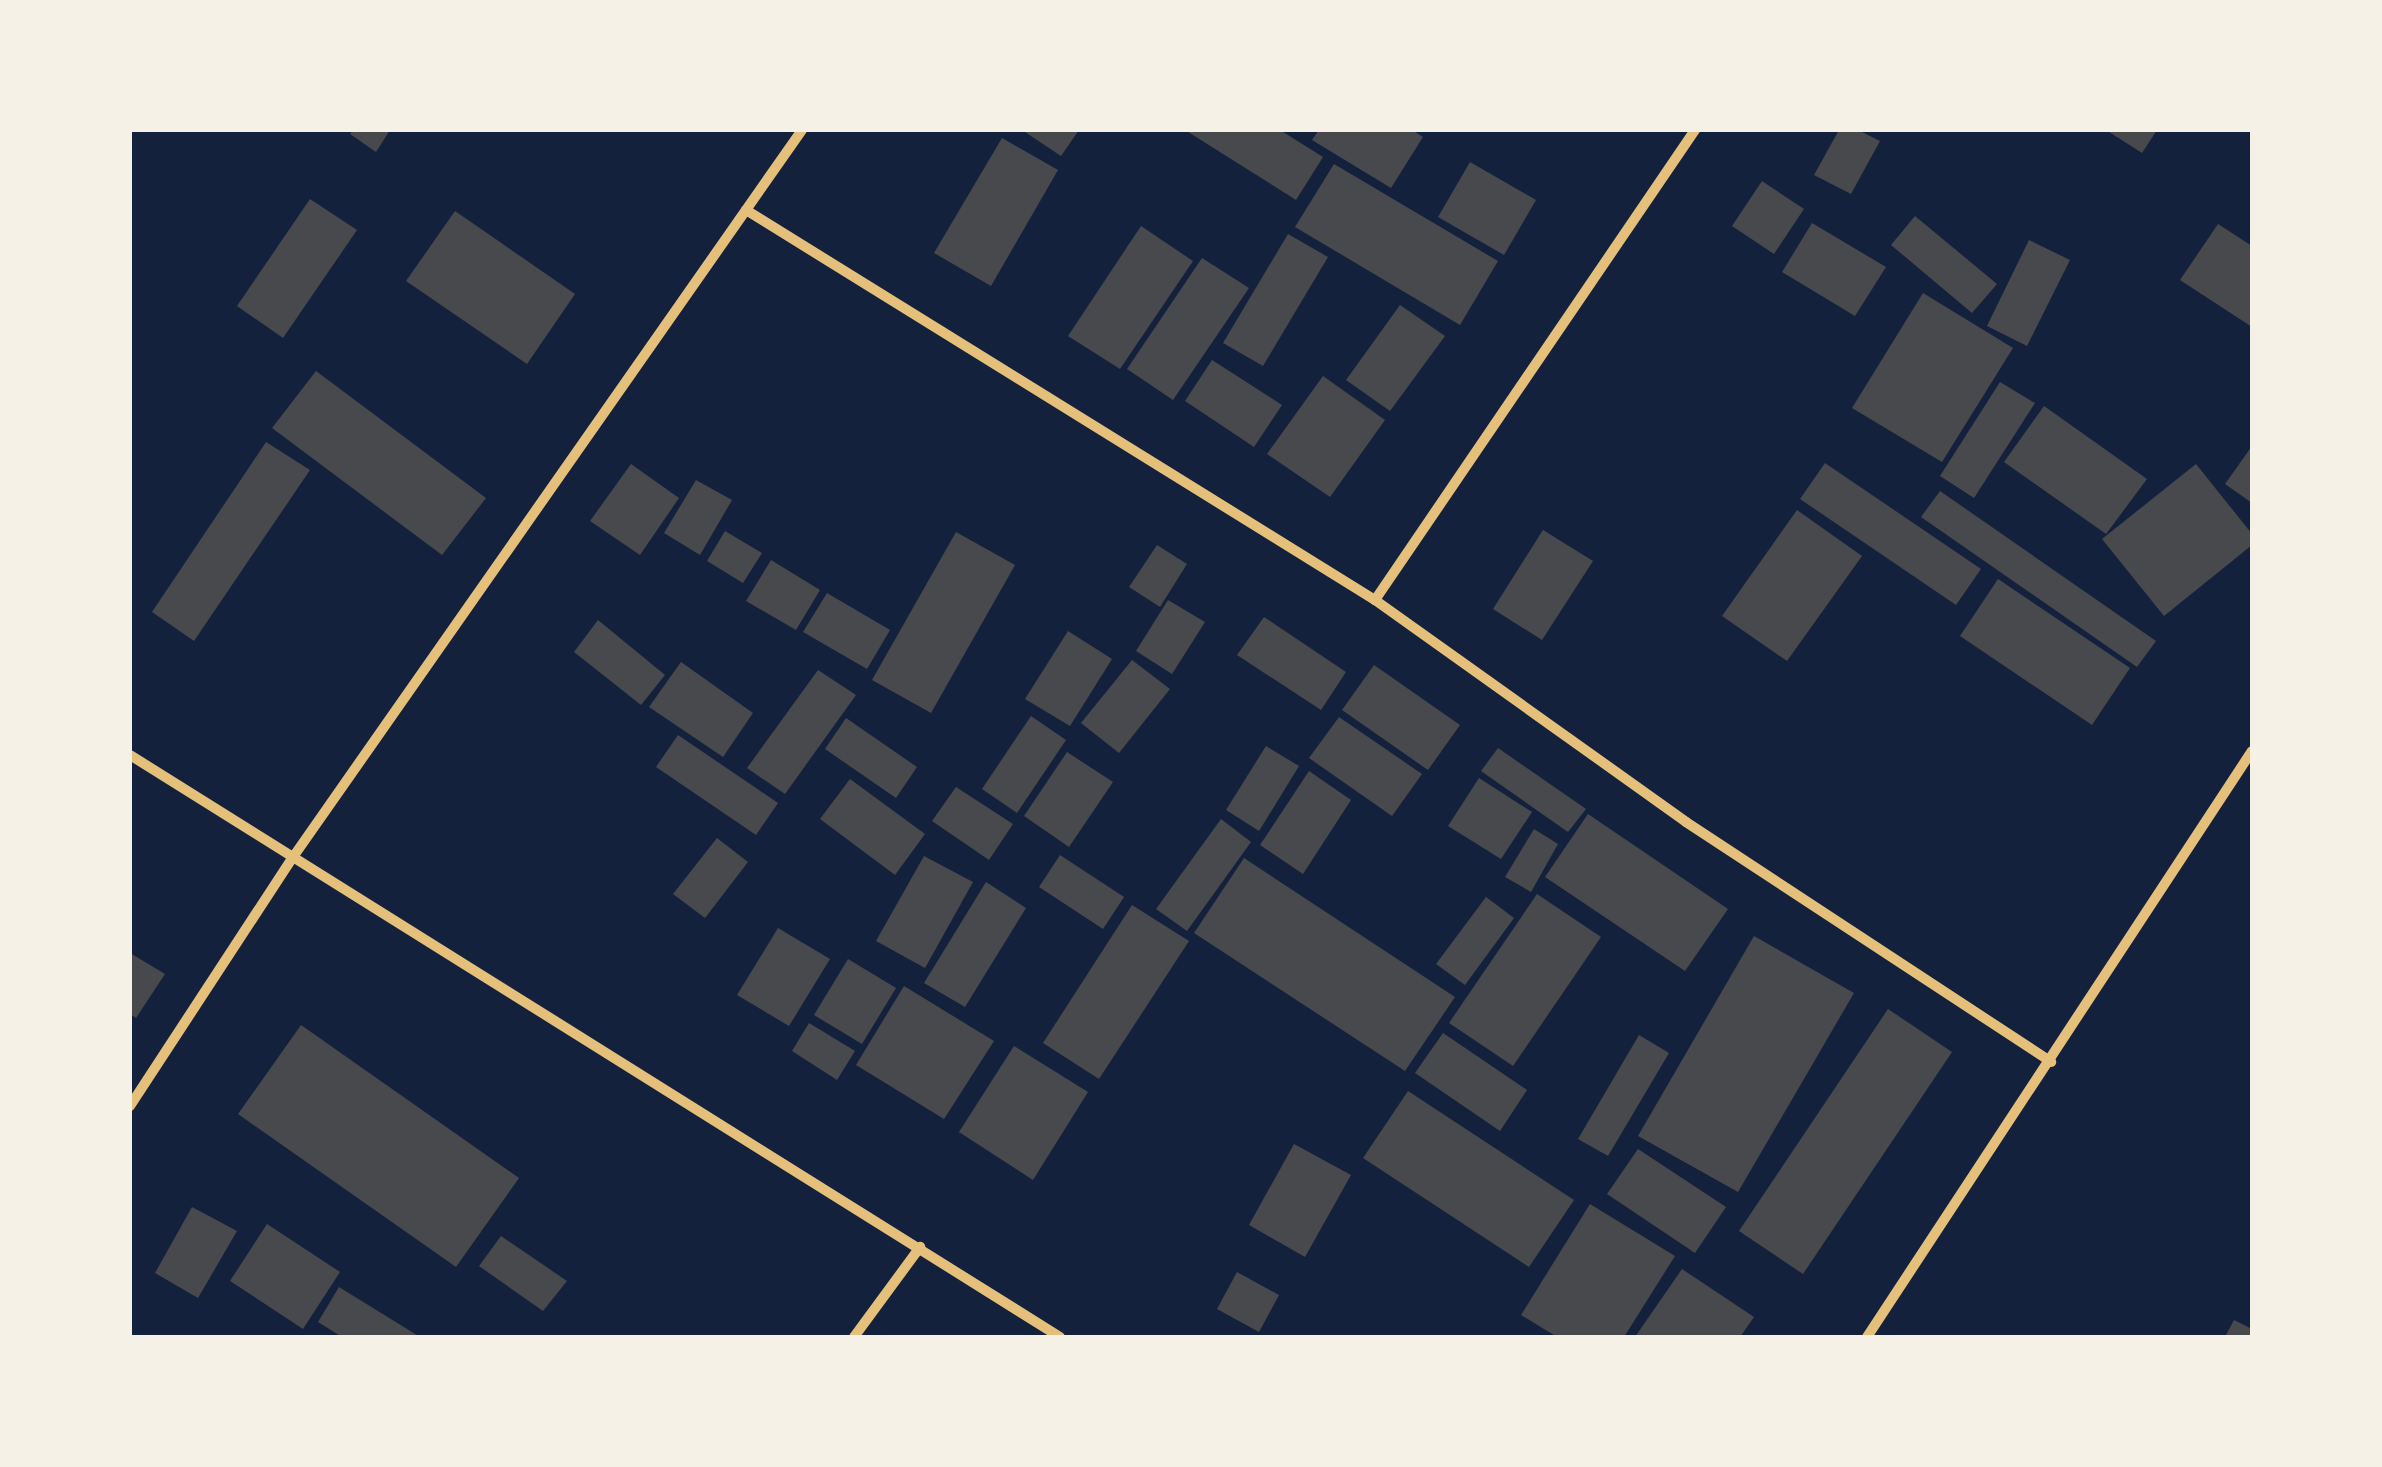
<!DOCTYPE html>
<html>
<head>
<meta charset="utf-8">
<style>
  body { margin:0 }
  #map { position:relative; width:2382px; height:1467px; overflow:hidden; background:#14213d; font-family:Literata,serif }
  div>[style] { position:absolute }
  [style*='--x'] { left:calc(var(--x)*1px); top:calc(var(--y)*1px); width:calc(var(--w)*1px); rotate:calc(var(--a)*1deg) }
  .building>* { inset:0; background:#48494c }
  .minor>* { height:10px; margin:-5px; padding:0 5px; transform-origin:5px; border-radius:5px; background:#e5c07b }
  span { translate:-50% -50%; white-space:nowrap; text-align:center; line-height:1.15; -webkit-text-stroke:10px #f6f1e7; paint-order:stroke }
  .frame { position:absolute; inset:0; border:132px solid #f6f1e7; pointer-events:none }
</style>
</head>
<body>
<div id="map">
  <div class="building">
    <i style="clip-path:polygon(353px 130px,390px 130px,376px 152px,350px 134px)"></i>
    <i style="clip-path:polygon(1022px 130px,1079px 130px,1061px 156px)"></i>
    <i style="clip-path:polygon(1185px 130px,1280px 130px,1323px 157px,1296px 200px)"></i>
    <i style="clip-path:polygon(1319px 130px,1412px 130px,1423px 137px,1391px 188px,1312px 140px)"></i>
    <i style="clip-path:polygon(1839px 130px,1858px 130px,1880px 141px,1851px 194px,1814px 175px)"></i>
    <i style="clip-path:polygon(2106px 130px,2157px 130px,2142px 153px)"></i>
    <i style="clip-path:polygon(1002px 138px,1058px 170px,991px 286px,934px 253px)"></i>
    <i style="clip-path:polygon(1470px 162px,1536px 200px,1504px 255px,1438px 217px)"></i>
    <i style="clip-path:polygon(1334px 164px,1498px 261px,1460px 325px,1295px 227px)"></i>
    <i style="clip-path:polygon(1762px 181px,1804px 209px,1774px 254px,1732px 226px)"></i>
    <i style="clip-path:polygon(310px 199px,357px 230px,283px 338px,237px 306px)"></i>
    <i style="clip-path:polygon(455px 211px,575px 294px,527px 364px,406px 281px)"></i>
    <i style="clip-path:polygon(1915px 216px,1997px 284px,1972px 313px,1891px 245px)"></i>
    <i style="clip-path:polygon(1812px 223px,1886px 267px,1855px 316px,1782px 272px)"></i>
    <i style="clip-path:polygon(2218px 224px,2252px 246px,2252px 327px,2180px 280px)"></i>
    <i style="clip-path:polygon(1141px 226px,1193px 261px,1120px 369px,1068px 336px)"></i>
    <i style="clip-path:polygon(1288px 234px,1328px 257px,1263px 366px,1223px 343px)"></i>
    <i style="clip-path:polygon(2029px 240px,2070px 260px,2027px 346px,1987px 326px)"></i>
    <i style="clip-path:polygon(1202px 258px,1249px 288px,1173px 400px,1127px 369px)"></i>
    <i style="clip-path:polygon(1923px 293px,2013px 348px,1942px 462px,1852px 408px)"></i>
    <i style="clip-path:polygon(1400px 305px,1445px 336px,1390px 411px,1346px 380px)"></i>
    <i style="clip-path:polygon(1212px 360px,1282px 405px,1254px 447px,1185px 401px)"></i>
    <i style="clip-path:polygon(316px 371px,486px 498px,442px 555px,272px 428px)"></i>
    <i style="clip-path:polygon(1323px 376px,1385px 420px,1330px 497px,1267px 454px)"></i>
    <i style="clip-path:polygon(2000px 382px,2035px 403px,1974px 498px,1940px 476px)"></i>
    <i style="clip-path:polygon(2044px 406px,2147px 479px,2106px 534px,2004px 462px)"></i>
    <i style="clip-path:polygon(266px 442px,310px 470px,194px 641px,152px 612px)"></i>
    <i style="clip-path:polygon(2252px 446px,2252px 503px,2225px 484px)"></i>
    <i style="clip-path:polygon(1825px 463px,1981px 569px,1956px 605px,1800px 499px)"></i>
    <i style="clip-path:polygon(631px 464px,679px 498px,640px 555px,590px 521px)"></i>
    <i style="clip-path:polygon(2196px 464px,2252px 534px,2252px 545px,2164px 616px,2102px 539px)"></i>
    <i style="clip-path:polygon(696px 480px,732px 500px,700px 555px,664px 533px)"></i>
    <i style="clip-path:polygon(1940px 491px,2156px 641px,2137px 667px,1921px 517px)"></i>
    <i style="clip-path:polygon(1797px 510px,1862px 556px,1787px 661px,1722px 616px)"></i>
    <i style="clip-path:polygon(1543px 530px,1593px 561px,1542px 640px,1493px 609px)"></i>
    <i style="clip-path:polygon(725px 531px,762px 553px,743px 583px,707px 561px)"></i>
    <i style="clip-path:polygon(956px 532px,1015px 565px,931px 713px,872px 680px)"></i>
    <i style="clip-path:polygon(1157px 545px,1187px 564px,1160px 607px,1129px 587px)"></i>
    <i style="clip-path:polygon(771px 560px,820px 590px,796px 630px,746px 601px)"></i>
    <i style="clip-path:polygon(1998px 579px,2130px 668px,2092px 725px,1960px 636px)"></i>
    <i style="clip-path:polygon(827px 593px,890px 630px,867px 669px,803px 632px)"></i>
    <i style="clip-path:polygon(1168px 600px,1205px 622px,1172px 674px,1136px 651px)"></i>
    <i style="clip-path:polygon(1264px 617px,1346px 672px,1321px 710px,1237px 655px)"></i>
    <i style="clip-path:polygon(598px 620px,665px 675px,641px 705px,574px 652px)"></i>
    <i style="clip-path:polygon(1068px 631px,1112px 659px,1070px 726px,1025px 699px)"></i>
    <i style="clip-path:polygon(1132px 660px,1170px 689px,1119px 753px,1081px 723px)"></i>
    <i style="clip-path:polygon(681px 662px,753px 713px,723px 757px,649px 707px)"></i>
    <i style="clip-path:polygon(1374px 665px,1460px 725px,1428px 770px,1342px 710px)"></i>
    <i style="clip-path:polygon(818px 670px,856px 695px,785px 794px,747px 768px)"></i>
    <i style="clip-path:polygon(1031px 716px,1066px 740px,1017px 813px,982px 789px)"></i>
    <i style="clip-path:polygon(1339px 717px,1422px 774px,1392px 816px,1309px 758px)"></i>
    <i style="clip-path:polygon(846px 718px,917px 767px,896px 798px,825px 749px)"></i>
    <i style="clip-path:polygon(678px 735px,778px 803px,756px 835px,656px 767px)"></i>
    <i style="clip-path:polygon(1266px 746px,1299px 766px,1259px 831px,1226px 810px)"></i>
    <i style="clip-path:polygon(1498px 748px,1586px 809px,1568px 832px,1481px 771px)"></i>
    <i style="clip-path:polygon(1067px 752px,1113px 782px,1069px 847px,1024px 816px)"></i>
    <i style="clip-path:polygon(1309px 771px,1351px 800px,1303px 874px,1260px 845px)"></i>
    <i style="clip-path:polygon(1479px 778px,1532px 812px,1501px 859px,1448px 826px)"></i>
    <i style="clip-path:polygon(850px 779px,925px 834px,895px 875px,820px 819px)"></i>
    <i style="clip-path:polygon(956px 787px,1013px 824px,989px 860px,932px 821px)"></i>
    <i style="clip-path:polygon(1588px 814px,1728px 909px,1685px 971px,1545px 877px)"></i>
    <i style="clip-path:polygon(1221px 819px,1251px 842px,1187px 931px,1156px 909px)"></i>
    <i style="clip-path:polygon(1534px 829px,1558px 844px,1531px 892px,1505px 877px)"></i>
    <i style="clip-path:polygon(717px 838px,748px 862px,705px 918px,673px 894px)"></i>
    <i style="clip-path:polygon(1060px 855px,1124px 897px,1103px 929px,1039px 887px)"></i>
    <i style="clip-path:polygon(924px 856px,973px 882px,925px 968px,876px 941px)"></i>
    <i style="clip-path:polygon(1244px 858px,1455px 997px,1405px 1071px,1194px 933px)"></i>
    <i style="clip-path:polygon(986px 882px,1026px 908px,965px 1007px,924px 983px)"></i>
    <i style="clip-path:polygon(1537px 894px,1601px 937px,1513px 1066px,1449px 1023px)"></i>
    <i style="clip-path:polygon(1486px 897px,1514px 918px,1465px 985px,1436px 964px)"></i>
    <i style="clip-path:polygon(1132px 905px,1189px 941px,1099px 1079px,1043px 1043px)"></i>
    <i style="clip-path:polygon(778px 928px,830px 959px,789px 1026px,737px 995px)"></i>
    <i style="clip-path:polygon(1754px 936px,1854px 993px,1738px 1192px,1638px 1136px)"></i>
    <i style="clip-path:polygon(130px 953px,165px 974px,136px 1018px,130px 1014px)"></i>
    <i style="clip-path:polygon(848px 959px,896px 988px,862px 1044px,814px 1015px)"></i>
    <i style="clip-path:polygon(904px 986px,994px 1041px,944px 1119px,856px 1065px)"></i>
    <i style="clip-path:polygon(1888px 1009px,1952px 1052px,1803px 1274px,1739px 1231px)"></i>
    <i style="clip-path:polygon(809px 1023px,855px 1051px,837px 1080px,792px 1051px)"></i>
    <i style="clip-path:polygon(301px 1025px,519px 1178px,456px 1267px,238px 1114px)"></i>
    <i style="clip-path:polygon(1443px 1033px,1527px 1090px,1500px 1131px,1415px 1073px)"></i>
    <i style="clip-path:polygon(1639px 1035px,1669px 1053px,1608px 1156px,1578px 1139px)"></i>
    <i style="clip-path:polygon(1014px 1046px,1088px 1092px,1033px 1180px,959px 1132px)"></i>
    <i style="clip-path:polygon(1408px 1091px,1574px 1200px,1529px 1267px,1363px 1158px)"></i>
    <i style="clip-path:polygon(1294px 1144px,1351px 1175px,1305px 1257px,1249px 1225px)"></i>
    <i style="clip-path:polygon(1638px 1149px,1726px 1207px,1695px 1253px,1607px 1194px)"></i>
    <i style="clip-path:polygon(1590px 1204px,1675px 1256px,1624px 1337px,1557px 1337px,1521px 1315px)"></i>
    <i style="clip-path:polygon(192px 1207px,237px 1231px,198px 1298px,155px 1273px)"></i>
    <i style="clip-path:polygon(267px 1224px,340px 1272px,303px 1329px,230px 1281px)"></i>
    <i style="clip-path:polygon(501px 1236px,567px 1281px,543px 1311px,479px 1266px)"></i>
    <i style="clip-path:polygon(1682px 1269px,1754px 1317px,1740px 1337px,1635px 1337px)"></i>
    <i style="clip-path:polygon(1237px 1272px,1279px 1295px,1259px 1332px,1217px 1309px)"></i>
    <i style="clip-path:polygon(339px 1287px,420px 1337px,342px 1337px,318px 1322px)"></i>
    <i style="clip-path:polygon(2234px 1320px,2252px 1329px,2252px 1337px,2225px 1337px)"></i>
  </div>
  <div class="minor">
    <i style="--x:746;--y:210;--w:740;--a:31.8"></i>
    <i style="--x:1375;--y:600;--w:382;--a:35.5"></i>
    <i style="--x:1686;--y:822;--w:437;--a:33.3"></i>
    <i style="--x:1375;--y:600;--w:569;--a:-55.75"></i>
    <i style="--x:130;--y:755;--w:1097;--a:32.04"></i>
    <i style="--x:130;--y:1106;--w:294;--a:-56.8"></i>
    <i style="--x:291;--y:860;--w:891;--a:-55.01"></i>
    <i style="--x:854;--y:1337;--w:112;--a:-53.7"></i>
    <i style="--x:1867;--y:1337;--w:701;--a:-56.7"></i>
  </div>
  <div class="frame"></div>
</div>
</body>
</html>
